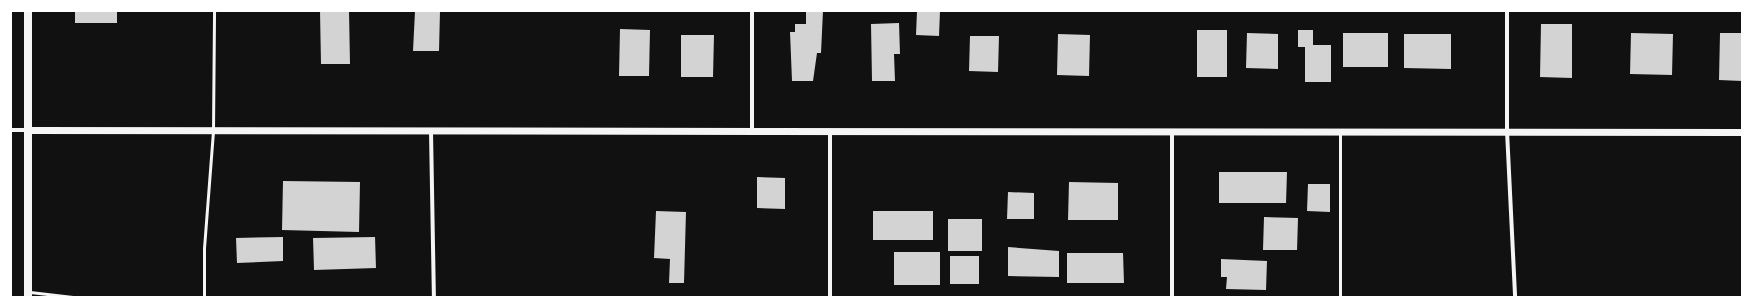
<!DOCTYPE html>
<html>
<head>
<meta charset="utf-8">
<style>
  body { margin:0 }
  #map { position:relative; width:1753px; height:308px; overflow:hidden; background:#111; font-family:Lora,serif }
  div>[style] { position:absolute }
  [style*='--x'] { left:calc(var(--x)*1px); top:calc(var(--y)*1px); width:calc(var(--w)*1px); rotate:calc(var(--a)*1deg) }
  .building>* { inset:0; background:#d3d3d3 }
  .service>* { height:3px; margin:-1.5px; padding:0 1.5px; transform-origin:1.5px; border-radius:1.5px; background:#f5f5f5 }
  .minor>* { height:4px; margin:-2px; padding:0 2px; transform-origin:2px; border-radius:2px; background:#f5f5f5 }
  .tertiary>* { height:7px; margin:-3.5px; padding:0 3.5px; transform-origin:3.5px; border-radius:3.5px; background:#f5f5f5 }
  .secondary>* { height:8px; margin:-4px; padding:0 4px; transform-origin:4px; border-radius:4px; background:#f5f5f5 }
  span { translate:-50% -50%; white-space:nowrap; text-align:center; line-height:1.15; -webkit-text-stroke:4px #fff; paint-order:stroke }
  .frame { position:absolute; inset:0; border:12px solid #fff; pointer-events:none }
</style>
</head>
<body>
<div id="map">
  <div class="building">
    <i style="clip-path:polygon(75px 11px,117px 11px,117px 23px,75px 23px)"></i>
    <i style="clip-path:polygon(320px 11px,349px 11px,350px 64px,321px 64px)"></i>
    <i style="clip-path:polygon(415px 11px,440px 11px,439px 51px,413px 51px)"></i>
    <i style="clip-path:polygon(806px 11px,823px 11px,821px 53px,817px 53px,813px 81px,792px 81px,790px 32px,795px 32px,795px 24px,806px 24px)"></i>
    <i style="clip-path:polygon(917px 11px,940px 11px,939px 36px,916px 35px)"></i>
    <i style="clip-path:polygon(899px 23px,900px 54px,894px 54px,895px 81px,872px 81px,871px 24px)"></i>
    <i style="clip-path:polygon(1541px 24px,1572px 24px,1572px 78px,1540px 77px)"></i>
    <i style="clip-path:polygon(620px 29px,650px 30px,649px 76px,619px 76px)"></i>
    <i style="clip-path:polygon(1197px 30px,1227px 30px,1227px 77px,1197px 77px)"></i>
    <i style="clip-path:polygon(1298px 30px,1313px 30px,1313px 45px,1331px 45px,1331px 82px,1305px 82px,1305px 47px,1298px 47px)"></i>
    <i style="clip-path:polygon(1247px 33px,1278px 34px,1278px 69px,1246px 68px)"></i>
    <i style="clip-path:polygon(1343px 33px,1388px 33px,1388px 67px,1343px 67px)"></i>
    <i style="clip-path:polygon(1631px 33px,1673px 34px,1672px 75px,1630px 74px)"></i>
    <i style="clip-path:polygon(1720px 33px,1742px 33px,1742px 81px,1719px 80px)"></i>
    <i style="clip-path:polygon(1058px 34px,1090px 35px,1089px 76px,1057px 75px)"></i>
    <i style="clip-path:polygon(1404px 34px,1451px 34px,1451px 69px,1404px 68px)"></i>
    <i style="clip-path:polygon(681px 35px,714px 35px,713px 77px,681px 77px)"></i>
    <i style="clip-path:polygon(970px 36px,999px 36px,998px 72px,969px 71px)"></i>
    <i style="clip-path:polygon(1219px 172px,1287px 172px,1286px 203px,1219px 203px)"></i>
    <i style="clip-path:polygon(757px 177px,785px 178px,785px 209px,757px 208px)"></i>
    <i style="clip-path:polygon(283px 181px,360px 182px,359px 232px,282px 230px)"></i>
    <i style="clip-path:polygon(1069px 182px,1118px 183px,1118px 220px,1068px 220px)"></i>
    <i style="clip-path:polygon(1308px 184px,1330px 184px,1330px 212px,1307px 211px)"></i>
    <i style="clip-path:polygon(1008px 192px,1034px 193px,1034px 219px,1007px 219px)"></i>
    <i style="clip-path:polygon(656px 211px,686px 212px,684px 283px,669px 283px,670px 259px,654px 258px)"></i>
    <i style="clip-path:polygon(873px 211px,933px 211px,933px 240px,873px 240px)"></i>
    <i style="clip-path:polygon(1264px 217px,1298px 218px,1297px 250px,1263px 250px)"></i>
    <i style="clip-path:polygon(948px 219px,982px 219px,982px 251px,948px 251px)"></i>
    <i style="clip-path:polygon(283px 237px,283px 261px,237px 263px,236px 238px)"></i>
    <i style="clip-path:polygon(375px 237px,376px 268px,314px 270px,313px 238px)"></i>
    <i style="clip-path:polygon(1008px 247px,1059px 251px,1059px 277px,1008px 276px)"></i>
    <i style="clip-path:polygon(894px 252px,940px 252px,940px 285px,894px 285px)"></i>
    <i style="clip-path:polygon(1067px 253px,1123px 253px,1124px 283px,1067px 283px)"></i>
    <i style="clip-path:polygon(950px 256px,979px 256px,979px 284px,950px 284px)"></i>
    <i style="clip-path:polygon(1221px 259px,1267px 261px,1266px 290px,1226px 289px,1227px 277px,1221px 277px)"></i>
  </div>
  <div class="service">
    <i style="--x:30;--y:292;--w:43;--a:6.6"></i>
    <i style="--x:204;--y:297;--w:49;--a:-90"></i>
    <i style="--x:204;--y:248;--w:117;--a:-85.6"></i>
    <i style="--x:213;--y:131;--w:120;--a:-89.5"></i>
    <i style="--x:1340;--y:297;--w:164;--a:-90"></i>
  </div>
  <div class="minor">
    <i style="--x:1507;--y:11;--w:120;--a:90"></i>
    <i style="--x:1507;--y:131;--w:166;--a:87.2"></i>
    <i style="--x:11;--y:130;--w:16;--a:0"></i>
    <i style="--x:431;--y:131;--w:166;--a:89"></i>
    <i style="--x:752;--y:131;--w:120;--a:-90"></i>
    <i style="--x:1172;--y:132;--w:165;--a:90"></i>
    <i style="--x:830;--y:297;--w:166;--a:-90"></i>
  </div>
  <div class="tertiary">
    <i style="--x:27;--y:130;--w:1715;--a:0.07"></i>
  </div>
  <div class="secondary">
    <i style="--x:28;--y:297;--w:286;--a:-90"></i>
  </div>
  <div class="frame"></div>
</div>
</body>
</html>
